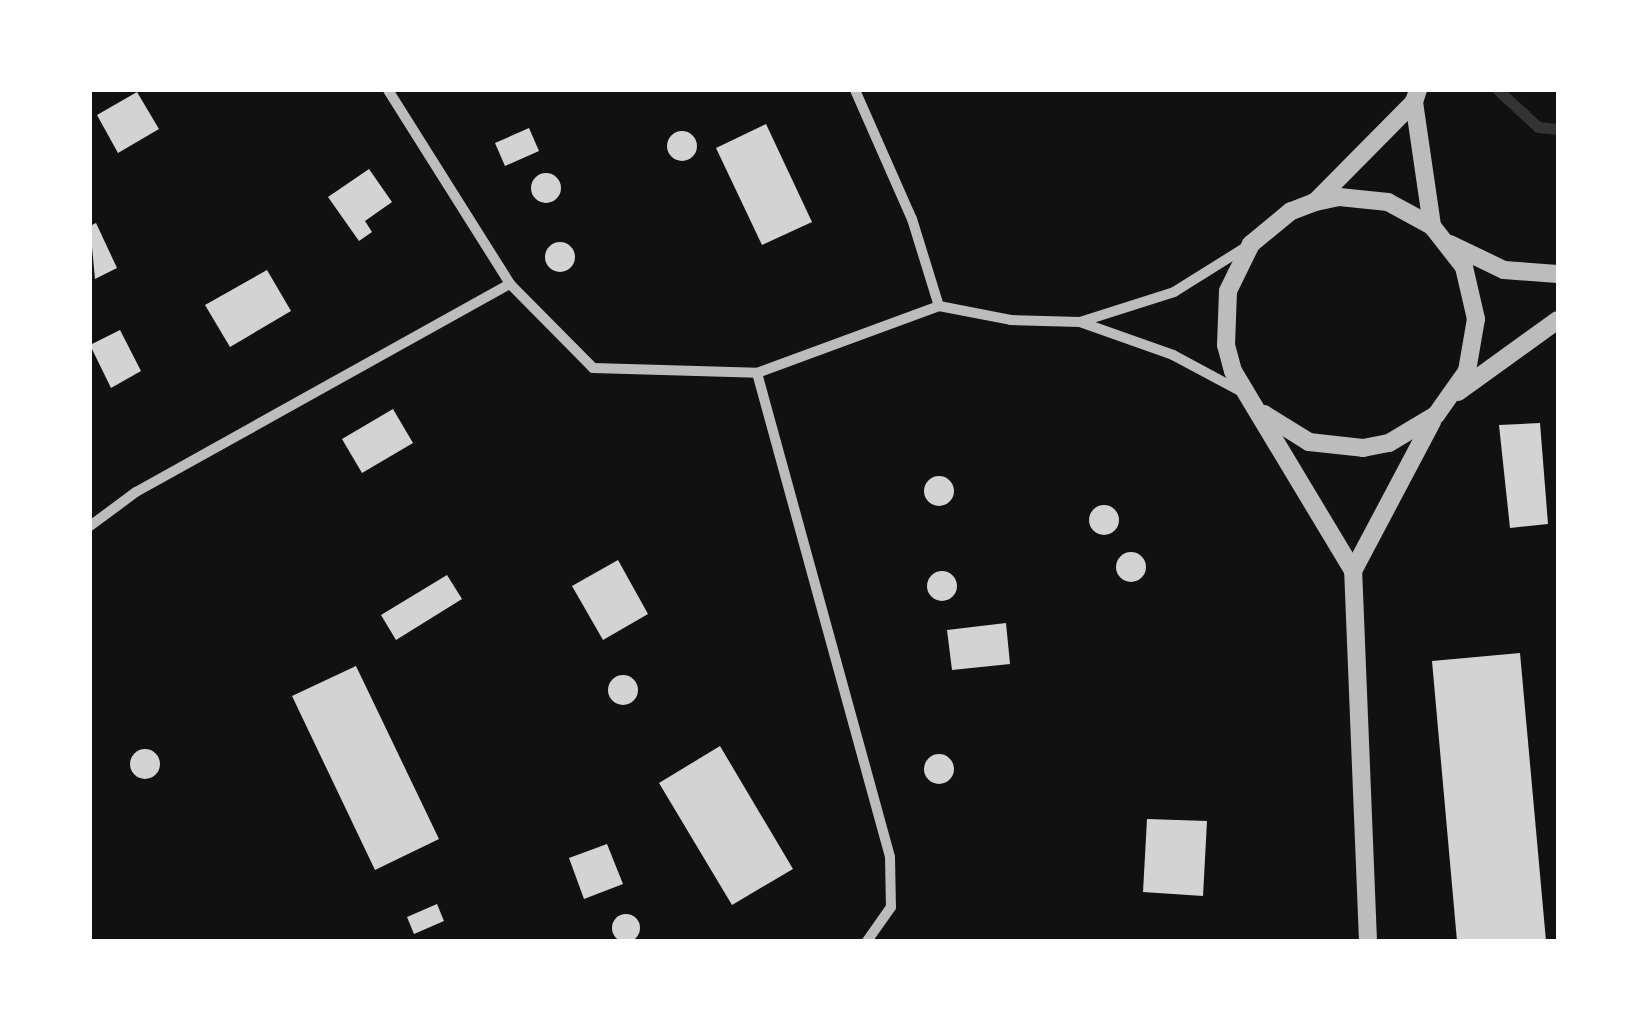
<!DOCTYPE html>
<html>
<head>
<meta charset="utf-8">
<style>
  body { margin:0 }
  #map { position:relative; width:1648px; height:1031px; overflow:hidden; background:#111; font-family:Roboto,sans-serif }
  div>[style] { position:absolute }
  [style*='--x'] { left:calc(var(--x)*1px); top:calc(var(--y)*1px); width:calc(var(--w)*1px); rotate:calc(var(--a)*1deg) }
  .stream>* { height:11px; margin:-5.5px; padding:0 5.5px; transform-origin:5.5px; border-radius:5.5px; background:#333 }
  .building>* { inset:0; background:#d3d3d3 }
  .round { border-radius:50% }
  .minor>* { height:10px; margin:-5px; padding:0 5px; transform-origin:5px; border-radius:5px; background:#bcbcbc }
  .tertiary>* { height:18px; margin:-9px; padding:0 9px; transform-origin:9px; border-radius:9px; background:#bcbcbc }
  span { translate:-50% -50%; white-space:nowrap; text-align:center; line-height:1.15; -webkit-text-stroke:8px #fff; paint-order:stroke }
  .frame { position:absolute; inset:0; border:92px solid #fff; pointer-events:none }
</style>
</head>
<body>
<div id="map">
  <div class="stream">
    <i style="--x:1498;--y:90;--w:54;--a:42.8"></i>
    <i style="--x:1538;--y:127;--w:20;--a:6"></i>
  </div>
  <div class="building">
    <i style="clip-path:polygon(137px 92px,159px 129px,118px 153px,97px 115px)"></i>
    <i style="clip-path:polygon(766px 124px,812px 222px,762px 245px,716px 148px)"></i>
    <i style="clip-path:polygon(529px 128px,539px 151px,505px 166px,495px 143px)"></i>
    <i class="round" style="left:667px;top:131px;width:30px;height:30px"></i>
    <i style="clip-path:polygon(369px 169px,392px 202px,365px 221px,372px 232px,359px 241px,328px 197px)"></i>
    <i class="round" style="left:531px;top:173px;width:30px;height:30px"></i>
    <i style="clip-path:polygon(96px 223px,117px 268px,95px 279px,90px 226px)"></i>
    <i class="round" style="left:545px;top:242px;width:30px;height:30px"></i>
    <i style="clip-path:polygon(267px 270px,291px 311px,230px 347px,205px 305px)"></i>
    <i style="clip-path:polygon(120px 330px,141px 371px,111px 388px,90px 345px)"></i>
    <i style="clip-path:polygon(393px 409px,413px 443px,362px 473px,342px 439px)"></i>
    <i style="clip-path:polygon(1540px 423px,1548px 524px,1510px 528px,1499px 425px)"></i>
    <i class="round" style="left:924px;top:476px;width:30px;height:30px"></i>
    <i class="round" style="left:1089px;top:505px;width:30px;height:30px"></i>
    <i class="round" style="left:1116px;top:552px;width:30px;height:30px"></i>
    <i style="clip-path:polygon(618px 560px,648px 614px,603px 640px,572px 586px)"></i>
    <i class="round" style="left:927px;top:571px;width:30px;height:30px"></i>
    <i style="clip-path:polygon(447px 575px,462px 599px,396px 640px,381px 615px)"></i>
    <i style="clip-path:polygon(1006px 623px,1010px 664px,952px 670px,947px 630px)"></i>
    <i style="clip-path:polygon(1520px 653px,1546px 941px,1457px 941px,1432px 661px)"></i>
    <i style="clip-path:polygon(356px 666px,439px 839px,375px 870px,292px 696px)"></i>
    <i class="round" style="left:608px;top:675px;width:30px;height:30px"></i>
    <i style="clip-path:polygon(720px 746px,793px 869px,732px 905px,659px 783px)"></i>
    <i class="round" style="left:130px;top:749px;width:30px;height:30px"></i>
    <i class="round" style="left:924px;top:754px;width:30px;height:30px"></i>
    <i style="clip-path:polygon(1147px 819px,1207px 821px,1203px 896px,1143px 892px)"></i>
    <i style="clip-path:polygon(607px 844px,623px 884px,584px 899px,569px 858px)"></i>
    <i style="clip-path:polygon(437px 904px,444px 921px,414px 934px,407px 917px)"></i>
    <i class="round" style="left:612px;top:914px;width:28px;height:28px"></i>
  </div>
  <div class="minor">
    <i style="--x:388;--y:90;--w:229;--a:57.8"></i>
    <i style="--x:510;--y:284;--w:118;--a:45.3"></i>
    <i style="--x:593;--y:368;--w:164;--a:1.7"></i>
    <i style="--x:757;--y:373;--w:194;--a:-20.2"></i>
    <i style="--x:855;--y:90;--w:141;--a:66.2"></i>
    <i style="--x:912;--y:219;--w:91;--a:72.8"></i>
    <i style="--x:939;--y:306;--w:73;--a:11"></i>
    <i style="--x:1011;--y:320;--w:69;--a:1.7"></i>
    <i style="--x:1080;--y:322;--w:99;--a:19.5"></i>
    <i style="--x:1173;--y:355;--w:76;--a:28.2"></i>
    <i style="--x:1080;--y:322;--w:99;--a:-17.7"></i>
    <i style="--x:1174;--y:292;--w:85;--a:-32"></i>
    <i style="--x:757;--y:373;--w:502;--a:74.63"></i>
    <i style="--x:890;--y:857;--w:50;--a:88.9"></i>
    <i style="--x:891;--y:907;--w:42;--a:125.2"></i>
    <i style="--x:90;--y:526;--w:57;--a:-36.5"></i>
    <i style="--x:136;--y:492;--w:428;--a:-29.1"></i>
  </div>
  <div class="tertiary">
    <i style="--x:1414;--y:102;--w:125;--a:81.7"></i>
    <i style="--x:1315;--y:202;--w:141;--a:-45.3"></i>
    <i style="--x:1414;--y:102;--w:13;--a:-72"></i>
    <i style="--x:1450;--y:244;--w:60;--a:25.7"></i>
    <i style="--x:1504;--y:270;--w:54;--a:4.2"></i>
    <i style="--x:1458;--y:392;--w:123;--a:-35.8"></i>
    <i style="--x:1264;--y:414;--w:53;--a:31.9"></i>
    <i style="--x:1309;--y:442;--w:54;--a:6.3"></i>
    <i style="--x:1363;--y:448;--w:26;--a:-11"></i>
    <i style="--x:1389;--y:443;--w:55;--a:-30.8"></i>
    <i style="--x:1436;--y:415;--w:54;--a:-54.8"></i>
    <i style="--x:1467;--y:371;--w:53;--a:-80.2"></i>
    <i style="--x:1476;--y:319;--w:53;--a:-103"></i>
    <i style="--x:1464;--y:267;--w:52;--a:-128"></i>
    <i style="--x:1432;--y:226;--w:50;--a:-151.4"></i>
    <i style="--x:1388;--y:202;--w:49;--a:-174.2"></i>
    <i style="--x:1339;--y:197;--w:25;--a:168"></i>
    <i style="--x:1315;--y:202;--w:26;--a:159"></i>
    <i style="--x:1291;--y:211;--w:52;--a:140.5"></i>
    <i style="--x:1251;--y:244;--w:52;--a:116.1"></i>
    <i style="--x:1228;--y:291;--w:54;--a:92.1"></i>
    <i style="--x:1226;--y:345;--w:27;--a:75"></i>
    <i style="--x:1233;--y:371;--w:233;--a:59"></i>
    <i style="--x:1368;--y:941;--w:370;--a:-92.3"></i>
    <i style="--x:1353;--y:571;--w:169;--a:-62.1"></i>
  </div>
  <div class="frame"></div>
</div>
</body>
</html>
